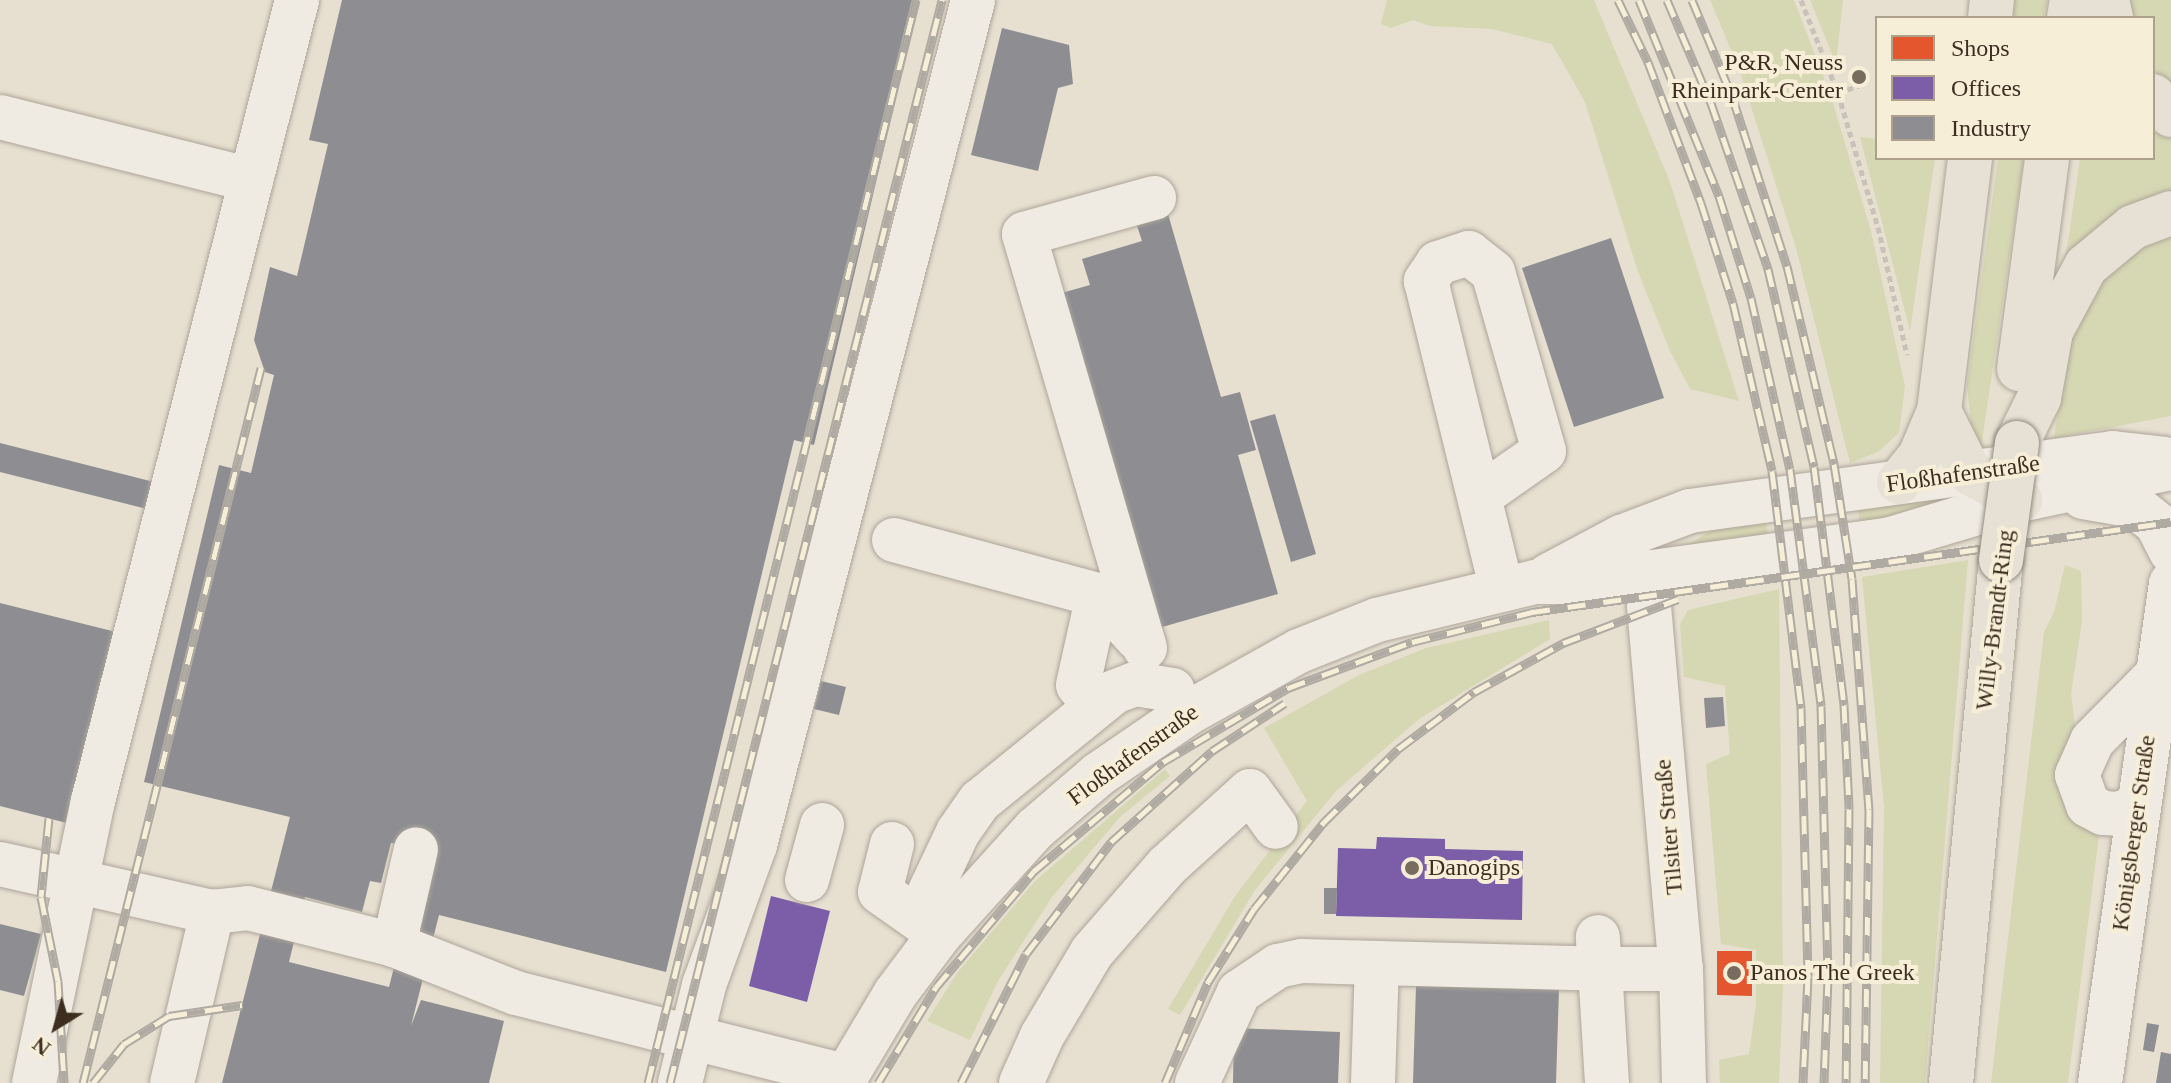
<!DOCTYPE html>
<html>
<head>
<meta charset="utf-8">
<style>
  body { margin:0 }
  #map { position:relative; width:2171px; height:1083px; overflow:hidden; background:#e7e0d1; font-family:Georgia,serif }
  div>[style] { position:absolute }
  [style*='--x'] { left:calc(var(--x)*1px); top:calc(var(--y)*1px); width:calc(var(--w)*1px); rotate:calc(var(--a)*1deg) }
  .green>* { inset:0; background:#d6d7b3 }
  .shops>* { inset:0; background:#e4572e }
  .offices>* { inset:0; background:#7b5ea7 }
  .industry>* { inset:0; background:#8d8d92 }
  .path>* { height:5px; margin-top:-2.5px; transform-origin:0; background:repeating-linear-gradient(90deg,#c8c2b9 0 6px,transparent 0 10px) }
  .roads { filter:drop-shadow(0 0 2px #ada599) drop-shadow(0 0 2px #ada599) }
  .minor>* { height:44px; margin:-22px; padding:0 22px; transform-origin:22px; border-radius:22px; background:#efebe3 }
  .major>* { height:44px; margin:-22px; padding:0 22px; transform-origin:22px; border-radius:22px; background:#e6e1d4 }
  .rail>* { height:9px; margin-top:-4.5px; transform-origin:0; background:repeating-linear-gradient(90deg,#f7eed8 0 18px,#afaaa2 0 36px); box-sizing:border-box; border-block:2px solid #afaaa2 }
  .bridges { filter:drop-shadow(0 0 2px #928b80) drop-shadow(0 0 2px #928b80) }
  .major-bridge>* { height:44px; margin:-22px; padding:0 22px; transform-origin:22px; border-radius:22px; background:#e6e1d4 }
  .dots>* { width:22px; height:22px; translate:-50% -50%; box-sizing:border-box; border:4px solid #f7eed8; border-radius:50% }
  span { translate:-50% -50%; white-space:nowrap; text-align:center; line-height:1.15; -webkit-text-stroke:8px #f7eed8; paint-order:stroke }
  .poi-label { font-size:24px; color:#3d2e20 }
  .right { translate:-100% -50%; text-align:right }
  .left { translate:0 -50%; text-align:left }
  .street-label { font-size:24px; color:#3d2e20 }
  .legend { position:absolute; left:1875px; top:16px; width:280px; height:144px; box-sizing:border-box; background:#f7eed8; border:2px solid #ada18e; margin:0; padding:10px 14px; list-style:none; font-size:24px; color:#3d2e20 }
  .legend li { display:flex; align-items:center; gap:16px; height:40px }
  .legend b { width:40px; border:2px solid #ada18e }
  .north { position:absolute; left:16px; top:987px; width:80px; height:80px; -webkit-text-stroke:6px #f7eed8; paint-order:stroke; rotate:217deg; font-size:22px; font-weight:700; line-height:32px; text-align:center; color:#3d2e20 }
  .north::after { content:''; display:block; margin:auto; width:28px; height:36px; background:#3d2e20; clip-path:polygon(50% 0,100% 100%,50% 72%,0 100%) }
</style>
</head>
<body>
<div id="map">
  <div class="green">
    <i style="clip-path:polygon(1387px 0,1594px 0,1670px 182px,1739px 401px,1690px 389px,1670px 351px,1638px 272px,1585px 102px,1552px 44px,1492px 29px,1430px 26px,1413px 20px,1391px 28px,1381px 24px)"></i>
    <i style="clip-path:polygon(1710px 0,1794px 0,1831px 96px,1871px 231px,1905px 386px,1899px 433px,1878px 452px,1850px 463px,1796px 248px,1739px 69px)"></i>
    <i style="clip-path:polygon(1810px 0,1843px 0,1836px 64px)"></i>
    <i style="clip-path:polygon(2010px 0,2047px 0,2044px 18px,2007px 18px)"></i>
    <i style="clip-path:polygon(2122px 0,2171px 0,2171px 92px,2153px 69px,2153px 18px,2127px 18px)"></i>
    <i style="clip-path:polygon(2153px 113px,2171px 128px,2171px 204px,2065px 263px,2080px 158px,2153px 158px)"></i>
    <i style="clip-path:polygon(1860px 137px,1877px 139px,1877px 158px,1935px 158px,1910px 331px)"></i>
    <i style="clip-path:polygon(1998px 158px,2024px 158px,1981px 448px,1972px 434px,1967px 386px)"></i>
    <i style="clip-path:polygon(2171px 234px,2171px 416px,2054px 438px,2069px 332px,2100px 279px,2145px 242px)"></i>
    <i style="clip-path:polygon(1964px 493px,1969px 500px,1861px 527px,1857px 507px)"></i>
    <i style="clip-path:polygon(1765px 518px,1769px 539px,1680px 550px,1718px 526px)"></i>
    <i style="clip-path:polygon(1968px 560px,1925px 1083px,1880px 1083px,1884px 807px,1862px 577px)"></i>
    <i style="clip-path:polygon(2065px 565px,2081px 571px,2082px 621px,2071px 694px,2077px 740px,2060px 793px,2074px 820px,2099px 835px,2068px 1083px,1991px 1083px,2044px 632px,2054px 612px)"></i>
    <i style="clip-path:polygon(1779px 589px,1783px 986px,1779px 1083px,1720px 1083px,1719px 1060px,1749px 1054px,1756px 1004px,1756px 950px,1721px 944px,1706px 764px,1730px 754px,1725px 686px,1684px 677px,1680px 624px,1688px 610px)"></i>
    <i style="clip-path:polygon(1549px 620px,1550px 639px,1419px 719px,1336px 791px,1255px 890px,1180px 1015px,1168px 1009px,1235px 896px,1307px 801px,1264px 728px,1359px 675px,1426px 648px)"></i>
    <i style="clip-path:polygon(1165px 769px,1170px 776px,1121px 816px,1052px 897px,998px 981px,970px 1040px,927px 1021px,957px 973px,1034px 882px)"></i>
  </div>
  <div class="shops">
    <i style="clip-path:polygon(1717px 951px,1752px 951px,1752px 996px,1717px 995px)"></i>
  </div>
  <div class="offices">
    <i style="clip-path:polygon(1377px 837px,1445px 839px,1445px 849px,1523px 851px,1522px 920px,1336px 916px,1338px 848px,1376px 849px)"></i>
    <i style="clip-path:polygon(771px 896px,830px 911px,807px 1002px,749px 986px)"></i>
  </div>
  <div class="industry">
    <i style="clip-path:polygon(evenodd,342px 0,919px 0,814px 445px,794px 440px,666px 972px,439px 915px,411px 1026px,421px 1000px,504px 1021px,489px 1083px,222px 1083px,290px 817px,144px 782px,219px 465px,251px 473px,274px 375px,265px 372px,254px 340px,270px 267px,297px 276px,328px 144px,309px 140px,342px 0,391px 843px,424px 849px,389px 987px,289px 962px,305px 897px,362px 912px,370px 881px,381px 883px,391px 843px)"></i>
    <i style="clip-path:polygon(1002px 28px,1069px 45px,1073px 84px,1058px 88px,1038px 171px,971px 155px)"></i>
    <i style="clip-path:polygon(1168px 214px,1221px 397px,1240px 392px,1256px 450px,1238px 455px,1278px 594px,1155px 629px,1058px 294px,1090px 285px,1082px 259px,1142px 241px,1136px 223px)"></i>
    <i style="clip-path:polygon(1611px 238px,1664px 398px,1574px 427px,1522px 268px)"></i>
    <i style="clip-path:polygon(1275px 414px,1316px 554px,1291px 562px,1250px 421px)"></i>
    <i style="clip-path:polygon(0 443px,154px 482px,147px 509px,0 472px)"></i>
    <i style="clip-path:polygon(0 603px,116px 632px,67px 823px,0 806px)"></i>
    <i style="clip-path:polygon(821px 681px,846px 687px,839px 715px,814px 709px)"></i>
    <i style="clip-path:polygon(1723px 697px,1725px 726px,1706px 728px,1704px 698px)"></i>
    <i style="clip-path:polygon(1324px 888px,1337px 888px,1336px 914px,1324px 914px)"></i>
    <i style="clip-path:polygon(0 924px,41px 934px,24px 996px,0 990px)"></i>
    <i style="clip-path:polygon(1416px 986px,1559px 989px,1556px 1083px,1413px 1083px)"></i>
    <i style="clip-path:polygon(2147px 1023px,2159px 1025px,2154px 1052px,2143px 1050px)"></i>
    <i style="clip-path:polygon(1234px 1028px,1340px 1032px,1338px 1083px,1233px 1083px)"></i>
    <i style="clip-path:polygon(2161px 1052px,2171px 1054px,2171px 1083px,2156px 1083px)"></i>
  </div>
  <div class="path">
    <i style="--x:1801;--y:0;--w:100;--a:68.3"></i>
    <i style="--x:1838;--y:93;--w:140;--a:73.4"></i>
    <i style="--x:1878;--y:227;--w:131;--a:77.2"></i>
    <i style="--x:1838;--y:93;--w:29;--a:-20"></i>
  </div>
  <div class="roads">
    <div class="minor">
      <i style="--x:0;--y:117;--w:259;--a:14.1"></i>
      <i style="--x:1480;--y:496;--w:78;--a:-35.1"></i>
      <i style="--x:1544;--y:451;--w:186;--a:-105.9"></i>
      <i style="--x:1493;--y:272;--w:31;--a:-142"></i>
      <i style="--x:1469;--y:253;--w:33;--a:162"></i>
      <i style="--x:1438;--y:263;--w:22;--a:124"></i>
      <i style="--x:1426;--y:281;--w:318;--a:76.2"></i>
      <i style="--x:2083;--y:497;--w:53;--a:9.8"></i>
      <i style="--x:2135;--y:506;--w:28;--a:39"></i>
      <i style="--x:2157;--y:524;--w:31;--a:63"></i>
      <i style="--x:894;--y:540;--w:211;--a:15.1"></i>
      <i style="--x:1098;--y:595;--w:58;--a:47.8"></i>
      <i style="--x:1646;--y:572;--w:399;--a:85"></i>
      <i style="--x:1681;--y:969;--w:114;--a:88.5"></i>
      <i style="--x:1548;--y:576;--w:83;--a:-28.1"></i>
      <i style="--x:1621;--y:537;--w:74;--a:-20.6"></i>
      <i style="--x:1690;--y:511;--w:427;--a:-7.8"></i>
      <i style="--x:2113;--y:453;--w:52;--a:6.6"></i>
      <i style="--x:1145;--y:648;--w:431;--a:-106.3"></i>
      <i style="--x:1024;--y:234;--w:135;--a:-15.5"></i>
      <i style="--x:1094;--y:706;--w:26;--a:-127"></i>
      <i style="--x:1078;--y:685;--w:92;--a:-77.5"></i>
      <i style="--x:2137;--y:807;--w:19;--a:159"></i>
      <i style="--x:2119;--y:814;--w:16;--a:-176"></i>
      <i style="--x:2103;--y:813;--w:17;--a:-152"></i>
      <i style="--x:2088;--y:805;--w:32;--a:-110"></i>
      <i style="--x:2077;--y:775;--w:37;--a:-66"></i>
      <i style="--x:2092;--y:741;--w:93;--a:-45.4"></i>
      <i style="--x:892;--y:844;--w:49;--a:104"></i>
      <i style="--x:880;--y:892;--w:73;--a:35"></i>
      <i style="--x:0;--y:864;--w:217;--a:12.8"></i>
      <i style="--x:212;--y:912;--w:36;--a:-6"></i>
      <i style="--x:248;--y:908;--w:151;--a:14.2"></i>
      <i style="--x:394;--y:945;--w:131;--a:21.5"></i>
      <i style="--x:516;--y:993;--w:339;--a:14.2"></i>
      <i style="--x:807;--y:880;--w:57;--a:-74.7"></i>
      <i style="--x:946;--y:927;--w:32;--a:-134"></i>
      <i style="--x:924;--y:904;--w:80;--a:-64.7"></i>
      <i style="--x:958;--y:832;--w:38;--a:-55"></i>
      <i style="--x:980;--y:801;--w:173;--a:-39.1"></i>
      <i style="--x:1114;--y:692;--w:22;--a:-21"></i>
      <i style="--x:1135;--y:684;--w:38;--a:9"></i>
      <i style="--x:394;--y:945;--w:98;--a:-77.1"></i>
      <i style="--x:34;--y:1083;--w:288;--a:-78.2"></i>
      <i style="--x:93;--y:801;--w:827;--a:-75.71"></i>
      <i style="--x:172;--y:1083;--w:176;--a:-76.8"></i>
      <i style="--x:680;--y:1083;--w:101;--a:-76.2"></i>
      <i style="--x:704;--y:985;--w:149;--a:-70"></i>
      <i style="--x:755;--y:845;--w:873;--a:-75.53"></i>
      <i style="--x:842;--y:1083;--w:104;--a:-59.2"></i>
      <i style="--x:895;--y:994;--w:75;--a:-53.1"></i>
      <i style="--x:940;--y:934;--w:142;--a:-47.9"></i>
      <i style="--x:1035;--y:829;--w:84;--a:-40.7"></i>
      <i style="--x:1099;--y:774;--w:108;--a:-34.4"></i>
      <i style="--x:1188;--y:713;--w:127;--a:-29.2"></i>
      <i style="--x:1299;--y:651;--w:84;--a:-21.7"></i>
      <i style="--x:1377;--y:620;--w:163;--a:-13.5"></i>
      <i style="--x:1535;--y:582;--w:44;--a:0"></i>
      <i style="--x:1579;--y:582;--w:311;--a:-7.8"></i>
      <i style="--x:1887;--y:540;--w:139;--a:-16.7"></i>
      <i style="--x:2020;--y:500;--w:154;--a:-12"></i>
      <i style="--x:1021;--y:1083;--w:51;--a:-65.9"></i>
      <i style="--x:1042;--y:1036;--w:98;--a:-59.2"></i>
      <i style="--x:1092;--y:952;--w:116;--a:-48.9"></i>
      <i style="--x:1168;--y:865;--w:110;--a:-42.1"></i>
      <i style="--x:1250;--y:791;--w:44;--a:54.2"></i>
      <i style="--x:1197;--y:1083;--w:100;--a:-65.2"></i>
      <i style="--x:1239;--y:992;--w:47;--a:-33.7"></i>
      <i style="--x:1278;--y:966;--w:25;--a:-12"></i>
      <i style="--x:1302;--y:961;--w:298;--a:1.5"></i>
      <i style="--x:1600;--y:969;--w:32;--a:-94"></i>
      <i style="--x:1373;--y:1083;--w:120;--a:-88.1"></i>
      <i style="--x:1607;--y:1083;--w:114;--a:-93.5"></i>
      <i style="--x:1600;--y:969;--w:81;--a:0"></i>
      <i style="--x:2100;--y:1083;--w:505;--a:-81.92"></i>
    </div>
    <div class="major">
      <i style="--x:2107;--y:0;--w:18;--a:77"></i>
      <i style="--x:1990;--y:18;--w:18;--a:-84"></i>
      <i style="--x:2069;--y:18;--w:18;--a:-81"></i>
      <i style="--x:2153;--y:96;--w:26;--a:47"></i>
      <i style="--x:2019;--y:369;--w:213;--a:-82.4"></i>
      <i style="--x:1939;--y:411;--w:69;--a:63.4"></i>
      <i style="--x:1970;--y:473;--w:57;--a:28.4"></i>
      <i style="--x:2017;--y:443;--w:50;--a:-63.9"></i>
      <i style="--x:2039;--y:398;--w:68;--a:-79.8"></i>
      <i style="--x:2051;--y:331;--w:74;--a:-61.7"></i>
      <i style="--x:2086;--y:266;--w:61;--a:-39.7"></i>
      <i style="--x:2133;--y:227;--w:40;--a:-20.2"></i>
      <i style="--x:1899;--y:482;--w:33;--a:-51"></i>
      <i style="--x:1920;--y:456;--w:49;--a:-67.1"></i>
      <i style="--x:1939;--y:411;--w:255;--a:-83"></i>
      <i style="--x:1951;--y:1083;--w:525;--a:-84.54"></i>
    </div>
  </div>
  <div class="rail">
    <i style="--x:1618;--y:0;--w:69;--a:64.2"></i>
    <i style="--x:1648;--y:62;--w:151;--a:69.4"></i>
    <i style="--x:1701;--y:203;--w:105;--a:72.3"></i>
    <i style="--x:1733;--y:303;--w:172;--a:76.9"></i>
    <i style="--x:1772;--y:471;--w:239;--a:83"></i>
    <i style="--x:1801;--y:708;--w:269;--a:88.5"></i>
    <i style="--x:1808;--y:977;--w:106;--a:92.7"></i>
    <i style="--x:1639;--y:0;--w:212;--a:67.8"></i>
    <i style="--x:1719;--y:196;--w:107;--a:72.6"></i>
    <i style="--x:1751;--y:298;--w:175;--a:77.2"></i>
    <i style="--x:1790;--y:469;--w:239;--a:82.5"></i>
    <i style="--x:1821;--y:706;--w:272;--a:88.5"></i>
    <i style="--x:1828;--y:978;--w:105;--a:92.2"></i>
    <i style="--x:1667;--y:0;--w:112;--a:66.9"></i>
    <i style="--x:1711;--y:103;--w:176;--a:71"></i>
    <i style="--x:1768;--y:269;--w:203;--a:76.9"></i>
    <i style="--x:1814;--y:467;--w:240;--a:82.8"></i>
    <i style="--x:1844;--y:705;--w:104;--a:87.2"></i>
    <i style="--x:1849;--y:809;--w:274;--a:90.6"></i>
    <i style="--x:1692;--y:0;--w:104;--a:67.4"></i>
    <i style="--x:1732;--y:96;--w:179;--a:72.1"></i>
    <i style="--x:1787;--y:266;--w:204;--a:76.6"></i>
    <i style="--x:1834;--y:464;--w:116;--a:81.1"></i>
    <i style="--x:1852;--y:579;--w:231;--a:85.8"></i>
    <i style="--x:1869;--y:809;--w:274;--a:90.8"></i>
    <i style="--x:49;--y:818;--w:79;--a:95.8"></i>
    <i style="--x:41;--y:897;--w:86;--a:78.6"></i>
    <i style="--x:58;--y:981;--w:102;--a:86.6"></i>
    <i style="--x:83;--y:1083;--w:737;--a:-76.02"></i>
    <i style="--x:93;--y:1083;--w:50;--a:-51.5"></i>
    <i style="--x:124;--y:1044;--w:53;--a:-31.9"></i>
    <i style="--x:169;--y:1016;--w:74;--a:-8.6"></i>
    <i style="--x:648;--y:1083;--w:1116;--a:-76.1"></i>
    <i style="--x:670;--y:1083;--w:1117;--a:-75.9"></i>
    <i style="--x:878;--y:1083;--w:112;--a:-58.9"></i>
    <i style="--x:936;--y:987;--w:152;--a:-49.8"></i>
    <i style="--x:1034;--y:871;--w:169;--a:-40.2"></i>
    <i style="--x:1163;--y:762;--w:145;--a:-30.6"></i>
    <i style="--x:1288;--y:688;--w:132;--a:-20.4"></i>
    <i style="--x:1412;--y:642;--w:124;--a:-14"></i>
    <i style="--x:1532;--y:612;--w:645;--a:-8.02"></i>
    <i style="--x:961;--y:1083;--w:144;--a:-63.3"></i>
    <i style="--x:1026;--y:954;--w:141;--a:-52.8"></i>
    <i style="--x:1111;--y:842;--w:136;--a:-42"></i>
    <i style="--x:1212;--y:751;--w:87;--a:-33.3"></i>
    <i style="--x:1165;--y:1083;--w:110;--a:-66.9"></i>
    <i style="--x:1208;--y:982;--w:86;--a:-57.8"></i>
    <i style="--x:1254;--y:909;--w:112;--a:-51.2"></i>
    <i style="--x:1324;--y:822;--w:104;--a:-44.6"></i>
    <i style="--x:1398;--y:749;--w:95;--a:-36.9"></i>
    <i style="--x:1474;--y:692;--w:102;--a:-28.8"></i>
    <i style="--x:1563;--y:643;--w:123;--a:-20.9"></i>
  </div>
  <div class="bridges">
    <div class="major-bridge">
      <i style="--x:2001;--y:560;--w:118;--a:-82.2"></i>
    </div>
  </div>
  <div class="dots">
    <i style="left:1859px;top:77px;background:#786c5e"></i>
    <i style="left:1412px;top:868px;background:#786c5e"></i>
    <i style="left:1734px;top:973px;background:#786c5e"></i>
  </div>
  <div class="poi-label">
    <span class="right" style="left:1843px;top:77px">P&amp;R, Neuss<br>Rheinpark-Center</span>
    <span class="left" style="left:1428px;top:868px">Danogips</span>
    <span class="left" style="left:1750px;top:973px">Panos The Greek</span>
  </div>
  <div class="street-label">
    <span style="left:1963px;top:474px;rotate:-8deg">Floßhafenstraße</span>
    <span style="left:1995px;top:620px;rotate:-83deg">Willy-Brandt-Ring</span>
    <span style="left:1133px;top:755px;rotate:-36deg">Floßhafenstraße</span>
    <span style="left:1669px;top:827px;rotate:-95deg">Tilsiter Straße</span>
    <span style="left:2134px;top:833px;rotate:-82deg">Königsberger Straße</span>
  </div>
  <ul class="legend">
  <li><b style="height:22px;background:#e4572e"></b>Shops</li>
  <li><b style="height:22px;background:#7b5ea7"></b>Offices</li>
  <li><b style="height:22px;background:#8d8d92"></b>Industry</li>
  </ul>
  <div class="north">N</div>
</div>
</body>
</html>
